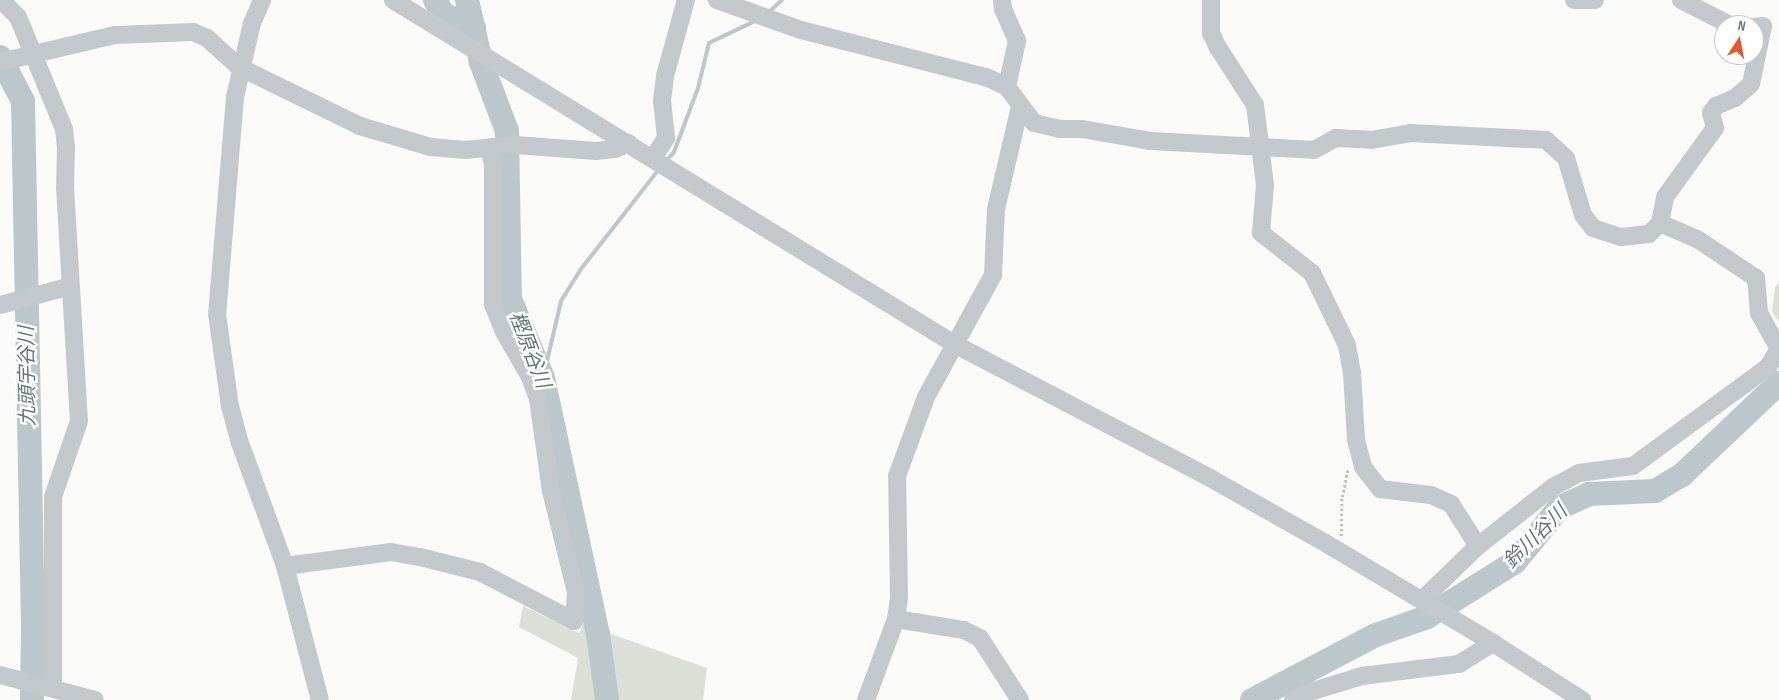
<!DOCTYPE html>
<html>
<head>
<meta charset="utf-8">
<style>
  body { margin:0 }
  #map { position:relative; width:1779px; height:700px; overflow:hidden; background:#fafaf8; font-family:"Sofia Sans Condensed","Noto Sans JP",sans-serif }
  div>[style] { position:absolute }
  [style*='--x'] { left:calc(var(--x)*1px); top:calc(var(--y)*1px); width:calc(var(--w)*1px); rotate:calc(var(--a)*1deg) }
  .green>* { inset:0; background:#dadfd7 }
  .stream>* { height:4px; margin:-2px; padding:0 2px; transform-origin:2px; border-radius:2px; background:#bbc7cb }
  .river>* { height:24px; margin:-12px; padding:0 12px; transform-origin:12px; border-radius:12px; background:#bbc7cb }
  .path>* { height:2.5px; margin-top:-1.25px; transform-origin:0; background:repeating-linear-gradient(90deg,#bbbfc2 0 2.5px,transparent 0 5px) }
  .minor>* { height:18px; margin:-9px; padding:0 9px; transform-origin:9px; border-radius:9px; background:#c3c8cc }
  span { translate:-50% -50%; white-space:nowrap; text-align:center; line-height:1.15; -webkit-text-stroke:5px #fff; paint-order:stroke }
  .water-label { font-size:20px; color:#60757c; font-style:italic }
  .north { position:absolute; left:1714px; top:15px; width:50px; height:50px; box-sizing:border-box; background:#fff; border:1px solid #c1c8cd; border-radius:50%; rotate:11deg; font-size:14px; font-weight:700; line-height:20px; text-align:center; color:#657683 }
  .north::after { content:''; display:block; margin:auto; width:18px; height:22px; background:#e4572e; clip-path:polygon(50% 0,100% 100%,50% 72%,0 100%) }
</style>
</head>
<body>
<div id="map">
  <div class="green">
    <i style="clip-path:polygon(1779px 283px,1779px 322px,1772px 312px,1775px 287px)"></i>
    <i style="clip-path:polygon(523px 606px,579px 633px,583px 624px,707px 668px,703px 700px,571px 700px,578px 658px,519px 627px)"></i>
  </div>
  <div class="stream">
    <i style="--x:769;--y:12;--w:18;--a:-43"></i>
    <i style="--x:666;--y:161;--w:12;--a:-48"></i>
    <i style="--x:674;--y:152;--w:68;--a:-69.4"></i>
    <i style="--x:698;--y:88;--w:46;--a:-76.3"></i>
    <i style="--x:709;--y:43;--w:53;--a:-25.6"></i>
    <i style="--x:543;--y:378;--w:79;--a:-76.8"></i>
    <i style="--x:561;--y:301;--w:38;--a:-58"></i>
    <i style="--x:581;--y:269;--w:128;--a:-52"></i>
  </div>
  <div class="river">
    <i style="--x:435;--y:0;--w:16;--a:60"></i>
    <i style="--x:443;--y:14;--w:34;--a:24"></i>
    <i style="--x:467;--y:0;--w:64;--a:77.3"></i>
    <i style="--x:481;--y:62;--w:74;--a:69.4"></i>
    <i style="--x:507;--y:131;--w:168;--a:89"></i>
    <i style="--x:510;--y:299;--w:86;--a:67.3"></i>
    <i style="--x:543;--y:378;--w:262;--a:77.9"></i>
    <i style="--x:598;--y:634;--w:67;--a:82.2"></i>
    <i style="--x:0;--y:57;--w:50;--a:62.4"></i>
    <i style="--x:23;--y:101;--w:527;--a:88.91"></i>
    <i style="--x:33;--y:628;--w:72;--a:90.8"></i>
    <i style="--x:1252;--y:700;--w:140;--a:-27.7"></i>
    <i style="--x:1376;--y:635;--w:54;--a:-19.4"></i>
    <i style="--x:1427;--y:617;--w:104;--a:-32"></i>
    <i style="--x:1515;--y:562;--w:70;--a:-50.8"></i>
    <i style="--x:1559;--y:508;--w:33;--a:-25"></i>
    <i style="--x:1589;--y:494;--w:66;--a:-2.6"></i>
    <i style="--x:1655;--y:491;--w:31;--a:-31"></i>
    <i style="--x:1682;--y:475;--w:134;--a:-43.5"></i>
  </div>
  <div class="path">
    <i style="--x:1341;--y:536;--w:39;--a:-89"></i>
    <i style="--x:1342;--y:497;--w:29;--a:-78"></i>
  </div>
  <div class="minor">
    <i style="--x:1;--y:0;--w:24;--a:45"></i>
    <i style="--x:18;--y:17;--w:121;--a:67.7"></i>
    <i style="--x:64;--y:129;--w:18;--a:84"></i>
    <i style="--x:66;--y:147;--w:40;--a:91.4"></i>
    <i style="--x:65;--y:187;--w:234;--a:86.6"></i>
    <i style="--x:79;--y:421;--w:80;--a:108.9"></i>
    <i style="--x:53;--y:497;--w:190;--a:90"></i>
    <i style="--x:262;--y:0;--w:25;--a:113"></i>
    <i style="--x:252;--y:23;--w:76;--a:102.9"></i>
    <i style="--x:235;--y:97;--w:218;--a:94.7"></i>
    <i style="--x:217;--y:314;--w:93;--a:82"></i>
    <i style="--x:230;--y:406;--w:38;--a:75"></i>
    <i style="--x:240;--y:443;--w:131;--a:69.9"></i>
    <i style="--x:285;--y:566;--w:138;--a:75.4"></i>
    <i style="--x:393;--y:0;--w:660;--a:31.5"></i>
    <i style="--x:956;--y:345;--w:287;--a:27.6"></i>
    <i style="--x:1210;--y:478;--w:134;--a:29.4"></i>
    <i style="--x:1327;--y:544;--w:193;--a:30.8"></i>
    <i style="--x:1493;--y:643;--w:106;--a:32.6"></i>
    <i style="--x:717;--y:0;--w:89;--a:19.7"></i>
    <i style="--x:801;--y:30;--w:191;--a:14.3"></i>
    <i style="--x:986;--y:77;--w:23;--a:25"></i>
    <i style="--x:1007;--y:87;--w:45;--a:53.1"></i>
    <i style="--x:1034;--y:123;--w:26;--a:13"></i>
    <i style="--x:1059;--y:129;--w:23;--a:0"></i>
    <i style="--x:1082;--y:129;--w:69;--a:10"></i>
    <i style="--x:1150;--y:141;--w:164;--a:3.1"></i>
    <i style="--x:1314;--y:150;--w:25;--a:-29"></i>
    <i style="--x:1336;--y:138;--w:35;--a:3"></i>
    <i style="--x:1371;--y:140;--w:40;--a:-10"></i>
    <i style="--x:1410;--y:133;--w:136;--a:2.9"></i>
    <i style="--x:1546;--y:140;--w:27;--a:42"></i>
    <i style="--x:1566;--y:158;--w:59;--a:73.4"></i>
    <i style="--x:1583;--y:215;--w:16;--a:52"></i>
    <i style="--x:1593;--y:228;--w:29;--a:18"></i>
    <i style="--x:1621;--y:237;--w:28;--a:-6"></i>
    <i style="--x:1649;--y:234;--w:16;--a:-45"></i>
    <i style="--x:1660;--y:223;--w:26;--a:-79"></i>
    <i style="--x:1665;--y:197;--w:85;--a:-54.1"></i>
    <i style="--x:1715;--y:128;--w:16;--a:-105"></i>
    <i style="--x:1711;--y:113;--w:9;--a:-54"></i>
    <i style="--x:1716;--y:106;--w:21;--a:-23"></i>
    <i style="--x:1735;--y:98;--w:21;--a:-41"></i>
    <i style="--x:1751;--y:84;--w:59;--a:-78.3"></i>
    <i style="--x:1763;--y:26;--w:9;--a:174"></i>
    <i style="--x:1002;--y:0;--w:9;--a:84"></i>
    <i style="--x:1003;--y:9;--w:35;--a:66"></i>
    <i style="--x:1017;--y:41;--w:47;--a:102.3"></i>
    <i style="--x:1211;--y:0;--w:33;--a:90"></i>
    <i style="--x:1211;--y:33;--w:14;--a:65"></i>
    <i style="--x:1217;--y:46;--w:70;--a:57.2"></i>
    <i style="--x:1255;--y:105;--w:81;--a:82.9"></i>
    <i style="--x:1265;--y:185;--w:48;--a:94.8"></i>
    <i style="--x:1261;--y:233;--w:65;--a:38.1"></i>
    <i style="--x:1312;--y:273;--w:80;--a:64.1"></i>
    <i style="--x:1347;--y:345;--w:27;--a:80"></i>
    <i style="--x:1352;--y:372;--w:68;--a:86.6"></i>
    <i style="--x:1356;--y:440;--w:28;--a:75"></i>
    <i style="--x:1363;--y:467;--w:28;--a:52"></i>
    <i style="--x:1380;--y:489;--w:51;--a:6.7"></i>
    <i style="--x:1431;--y:495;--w:22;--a:24"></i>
    <i style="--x:1451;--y:504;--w:50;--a:57.3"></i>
    <i style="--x:1574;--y:0;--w:21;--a:0"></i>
    <i style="--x:1681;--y:0;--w:55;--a:27"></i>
    <i style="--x:0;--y:62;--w:118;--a:-13.2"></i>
    <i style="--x:115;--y:35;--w:78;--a:-2.2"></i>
    <i style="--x:193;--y:32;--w:15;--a:23"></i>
    <i style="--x:207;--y:38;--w:43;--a:42.2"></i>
    <i style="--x:239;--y:67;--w:135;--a:26"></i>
    <i style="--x:360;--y:126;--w:74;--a:16.5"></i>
    <i style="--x:431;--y:147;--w:34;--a:5"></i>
    <i style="--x:465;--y:150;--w:51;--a:-5.6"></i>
    <i style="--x:516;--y:145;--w:80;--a:4.3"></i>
    <i style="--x:596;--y:151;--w:19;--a:-6"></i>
    <i style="--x:615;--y:149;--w:15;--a:-23"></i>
    <i style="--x:653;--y:158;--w:24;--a:-57"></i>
    <i style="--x:666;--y:138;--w:37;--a:-96"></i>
    <i style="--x:662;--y:101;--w:25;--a:-83"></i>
    <i style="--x:665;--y:76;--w:79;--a:-74.6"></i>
    <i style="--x:1660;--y:223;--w:40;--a:23.4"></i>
    <i style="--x:1697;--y:239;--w:71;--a:33.5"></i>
    <i style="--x:1756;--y:278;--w:35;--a:85"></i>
    <i style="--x:1759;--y:313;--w:41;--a:60.9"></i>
    <i style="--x:0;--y:305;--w:73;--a:-15"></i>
    <i style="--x:285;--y:566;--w:107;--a:-7.5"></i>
    <i style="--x:391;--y:552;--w:29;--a:10"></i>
    <i style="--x:420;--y:557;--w:62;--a:14"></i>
    <i style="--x:480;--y:572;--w:106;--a:27.5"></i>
    <i style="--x:574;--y:621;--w:29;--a:-86"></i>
    <i style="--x:576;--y:592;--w:104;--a:-103.9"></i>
    <i style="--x:551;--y:491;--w:93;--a:-98"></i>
    <i style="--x:538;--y:399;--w:23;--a:-110"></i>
    <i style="--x:530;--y:377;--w:52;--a:-120"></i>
    <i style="--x:504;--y:332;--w:29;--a:-112"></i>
    <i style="--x:493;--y:305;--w:141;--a:-90"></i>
    <i style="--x:493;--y:164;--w:17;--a:-103"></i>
    <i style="--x:1422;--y:600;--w:78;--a:-44"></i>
    <i style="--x:1478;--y:546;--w:95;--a:-38.2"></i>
    <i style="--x:1553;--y:487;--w:30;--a:-28"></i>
    <i style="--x:1579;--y:473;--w:54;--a:-7.4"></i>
    <i style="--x:1633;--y:466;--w:167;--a:-36.3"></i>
    <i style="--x:1768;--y:367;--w:21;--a:-59"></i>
    <i style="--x:896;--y:619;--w:69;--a:9.2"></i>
    <i style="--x:964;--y:630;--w:18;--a:27"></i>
    <i style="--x:980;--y:638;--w:74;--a:57.2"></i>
    <i style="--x:0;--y:675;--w:98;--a:14.7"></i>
    <i style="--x:866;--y:700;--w:86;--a:-69.7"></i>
    <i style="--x:896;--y:619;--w:21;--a:-82"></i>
    <i style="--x:899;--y:598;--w:122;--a:-90.9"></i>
    <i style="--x:897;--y:476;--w:84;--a:-69.8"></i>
    <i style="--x:926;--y:397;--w:139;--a:-61.2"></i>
    <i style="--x:993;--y:275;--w:66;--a:-87.4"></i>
    <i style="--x:996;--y:209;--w:105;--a:-76.8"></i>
    <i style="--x:1293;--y:700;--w:12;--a:-31"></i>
    <i style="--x:1303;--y:694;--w:62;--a:-17"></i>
    <i style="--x:1362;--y:676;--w:98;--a:-7.1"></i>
    <i style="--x:1459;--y:664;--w:40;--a:-32"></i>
  </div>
  <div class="water-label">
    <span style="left:529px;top:350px;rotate:69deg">樫原谷川</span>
    <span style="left:28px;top:376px;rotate:-91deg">九頭宇谷川</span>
    <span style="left:1536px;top:537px;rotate:-45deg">鈴川谷川</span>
  </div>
  <div class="north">N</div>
</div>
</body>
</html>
